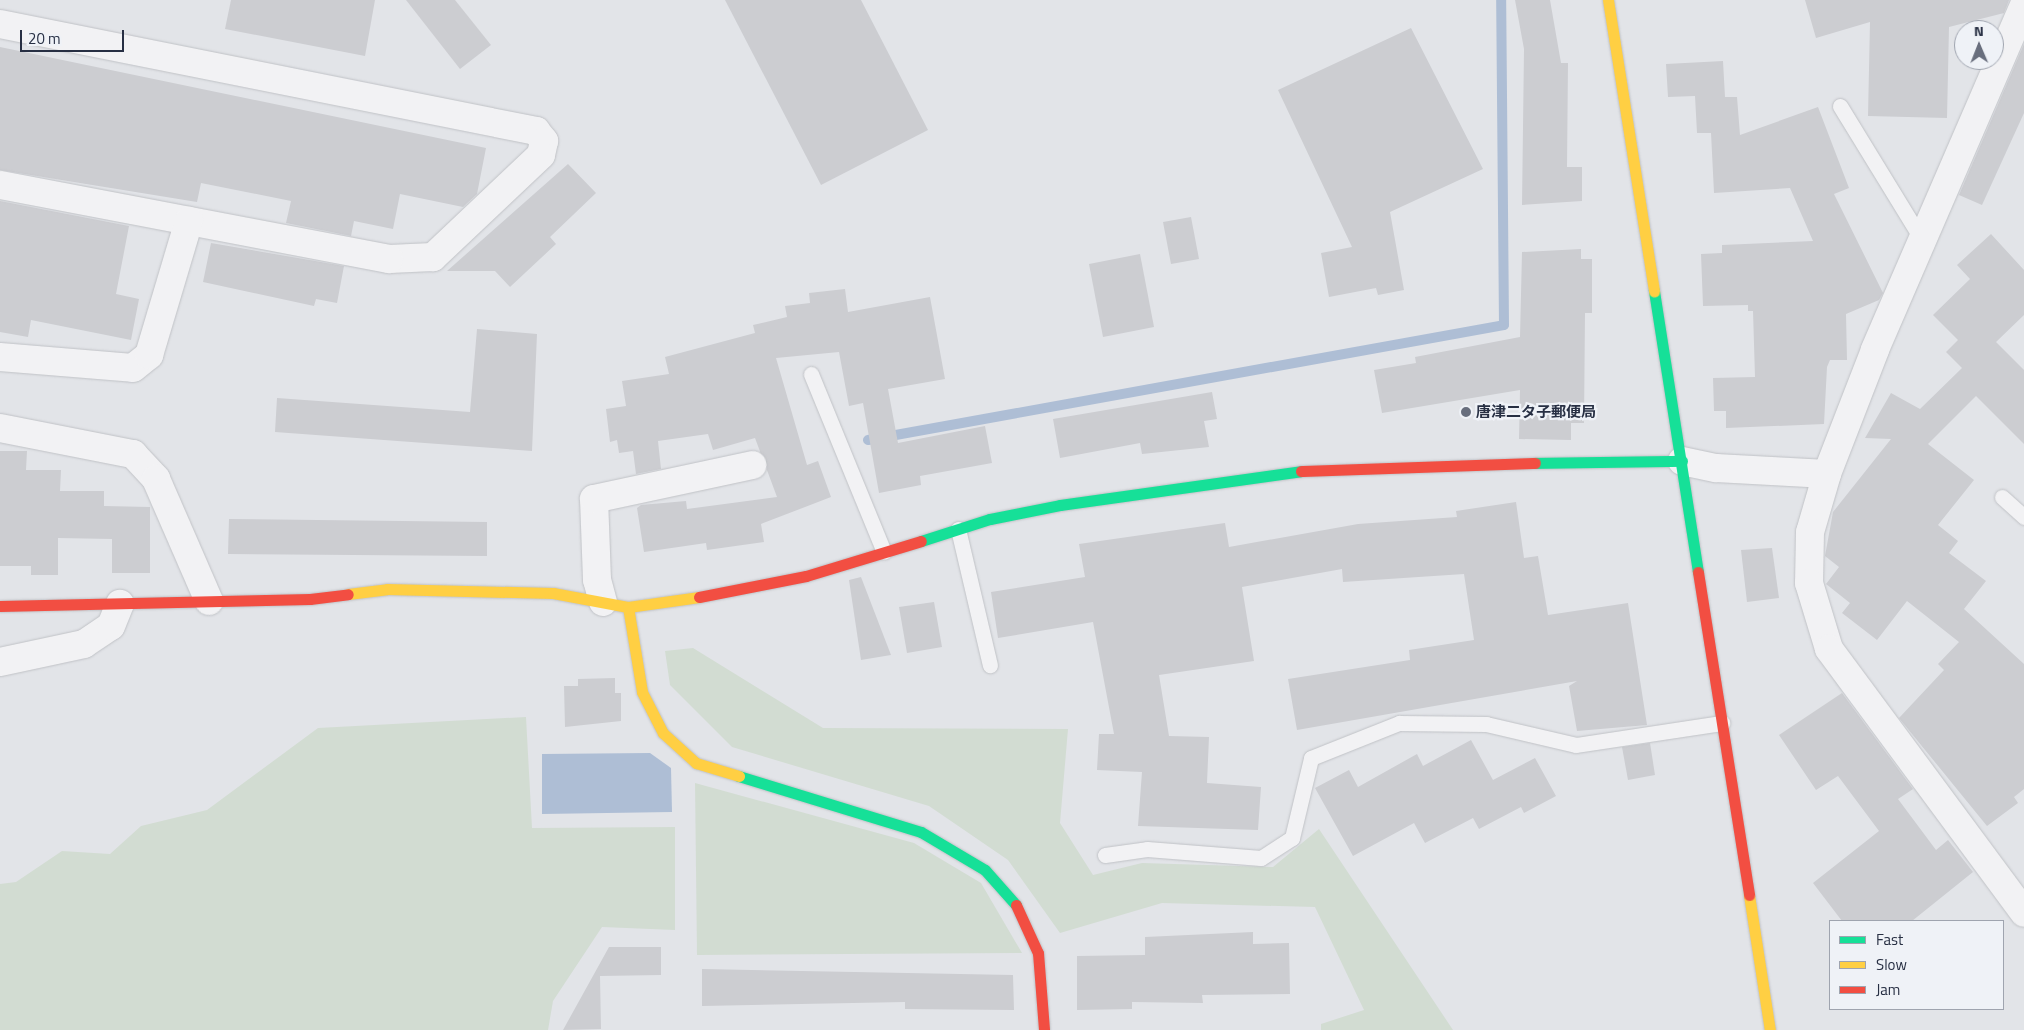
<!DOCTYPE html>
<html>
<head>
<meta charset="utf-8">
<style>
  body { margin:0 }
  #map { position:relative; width:2024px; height:1030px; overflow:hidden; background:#e2e4e8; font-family:"Titillium Web","Noto Sans JP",sans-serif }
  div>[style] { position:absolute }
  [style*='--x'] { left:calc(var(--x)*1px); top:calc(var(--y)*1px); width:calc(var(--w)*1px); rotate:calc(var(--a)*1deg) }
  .green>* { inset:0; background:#d2dcd2 }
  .water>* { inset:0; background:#aebed5 }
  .stream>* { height:10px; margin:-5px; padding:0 5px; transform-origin:5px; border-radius:5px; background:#aebed5 }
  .building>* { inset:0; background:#cccdd1 }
  .roads { filter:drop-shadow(0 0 1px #c0c2c6) drop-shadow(0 0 1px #c0c2c6) }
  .lane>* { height:15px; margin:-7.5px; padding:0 7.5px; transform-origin:7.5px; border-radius:7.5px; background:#f2f2f4 }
  .street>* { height:28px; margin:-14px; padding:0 14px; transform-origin:14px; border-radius:14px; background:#f2f2f4 }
  .fast>* { height:11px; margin:-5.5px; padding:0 5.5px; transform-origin:5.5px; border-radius:5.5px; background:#16e098 }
  .slow>* { height:11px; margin:-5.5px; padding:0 5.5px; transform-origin:5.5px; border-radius:5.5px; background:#ffcf43 }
  .jam>* { height:11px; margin:-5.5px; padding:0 5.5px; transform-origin:5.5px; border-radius:5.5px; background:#f24e42 }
  .dots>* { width:14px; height:14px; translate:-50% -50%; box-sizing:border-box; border:2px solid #eff2f7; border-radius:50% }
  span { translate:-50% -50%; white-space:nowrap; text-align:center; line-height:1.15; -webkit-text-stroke:4.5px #eff2f7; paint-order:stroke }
  .poi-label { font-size:15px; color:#272f43; font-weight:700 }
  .left { translate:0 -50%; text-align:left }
  .legend { position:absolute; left:1829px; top:920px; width:175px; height:90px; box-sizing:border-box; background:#eff2f7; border:1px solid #9fa4af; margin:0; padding:6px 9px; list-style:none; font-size:15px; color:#272f43 }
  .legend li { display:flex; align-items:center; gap:10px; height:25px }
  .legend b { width:25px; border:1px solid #9fa4af }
  .north { position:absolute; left:1954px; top:20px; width:50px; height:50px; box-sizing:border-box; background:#eff2f7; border:1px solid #9fa4af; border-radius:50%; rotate:359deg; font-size:14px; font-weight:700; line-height:20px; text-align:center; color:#272f43 }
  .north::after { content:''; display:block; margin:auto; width:18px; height:22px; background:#686e7d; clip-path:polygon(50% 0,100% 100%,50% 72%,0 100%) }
  .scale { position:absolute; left:20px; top:30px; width:104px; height:22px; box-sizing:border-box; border:2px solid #272f43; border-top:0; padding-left:6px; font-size:15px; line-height:18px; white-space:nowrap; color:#272f43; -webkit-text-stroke:4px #eff2f7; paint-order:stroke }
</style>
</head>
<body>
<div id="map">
  <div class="green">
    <i style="clip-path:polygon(693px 648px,823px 728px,1068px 729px,1060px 823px,1093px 875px,1142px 863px,1273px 867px,1319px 829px,1453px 1030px,1321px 1030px,1321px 1024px,1364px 1010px,1315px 907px,1162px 903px,1060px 933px,1008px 860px,929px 806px,732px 747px,670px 685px,665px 651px)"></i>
    <i style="clip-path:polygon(526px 717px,532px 828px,675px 827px,675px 930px,602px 927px,553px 1001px,548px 1030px,0 1030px,0 884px,16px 882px,62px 851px,110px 854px,141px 826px,207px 810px,318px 728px)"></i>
    <i style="clip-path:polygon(695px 783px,914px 843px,981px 883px,1022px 953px,697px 955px)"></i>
  </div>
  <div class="water">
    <i style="clip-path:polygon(650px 753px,671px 768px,672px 812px,542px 814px,542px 754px)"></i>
  </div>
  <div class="stream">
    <i style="--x:868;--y:440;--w:646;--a:-10.25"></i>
    <i style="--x:1504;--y:325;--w:325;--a:-90.5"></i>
  </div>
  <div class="building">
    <i style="clip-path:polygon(231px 0,375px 0,365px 56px,225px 29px)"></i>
    <i style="clip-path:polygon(406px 0,455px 0,491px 45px,460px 69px)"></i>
    <i style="clip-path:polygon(725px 0,861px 0,928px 130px,821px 185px)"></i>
    <i style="clip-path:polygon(1515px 0,1550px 0,1561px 63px,1568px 63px,1567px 167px,1582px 167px,1582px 201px,1522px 205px,1524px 49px)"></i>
    <i style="clip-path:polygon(1805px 0,2009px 0,2004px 13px,1949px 27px,1947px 118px,1868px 116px,1870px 22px,1816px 38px)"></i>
    <i style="clip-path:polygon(1411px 28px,1483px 169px,1390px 212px,1404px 290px,1378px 295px,1376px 288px,1329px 297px,1321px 253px,1352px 247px,1278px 90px)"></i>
    <i style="clip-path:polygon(2024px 44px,2024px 113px,1982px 205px,1959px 195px)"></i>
    <i style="clip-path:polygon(0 47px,486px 148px,477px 194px,463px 207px,400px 194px,393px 229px,354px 221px,351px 236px,286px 223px,291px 201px,201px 183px,197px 202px,0 170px)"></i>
    <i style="clip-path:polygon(1723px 61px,1725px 97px,1737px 97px,1740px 135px,1818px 107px,1849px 188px,1834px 194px,1883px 293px,1879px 300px,1846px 314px,1847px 360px,1830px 360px,1827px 367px,1824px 424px,1726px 428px,1726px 411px,1714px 411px,1713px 378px,1755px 377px,1753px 311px,1748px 311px,1748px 305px,1703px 306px,1701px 254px,1722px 253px,1722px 245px,1813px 241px,1790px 188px,1714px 193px,1711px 133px,1697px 133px,1695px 96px,1668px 97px,1666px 64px)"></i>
    <i style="clip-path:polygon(568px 164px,596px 193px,550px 237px,556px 244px,510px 287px,495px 271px,447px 271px)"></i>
    <i style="clip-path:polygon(0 201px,129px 226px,116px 294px,139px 299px,131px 340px,31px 320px,28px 337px,0 332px)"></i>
    <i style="clip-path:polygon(1191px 217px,1199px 259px,1171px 264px,1163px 222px)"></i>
    <i style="clip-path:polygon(1991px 234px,2024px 270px,2024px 315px,1996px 342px,2024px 370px,2024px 444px,1976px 396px,1928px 444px,1974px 480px,1938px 525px,1958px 541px,1949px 553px,1986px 581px,1964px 609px,2024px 664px,2024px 789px,2014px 797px,2018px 803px,1987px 826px,1899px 718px,1944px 670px,1938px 664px,1959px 642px,1907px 601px,1877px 640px,1842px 613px,1850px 603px,1826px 584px,1839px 567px,1825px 556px,1833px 512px,1891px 439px,1865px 438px,1891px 393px,1920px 409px,1962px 368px,1946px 352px,1958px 340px,1933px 315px,1970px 279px,1957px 265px)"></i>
    <i style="clip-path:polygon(211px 243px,344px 266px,337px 303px,316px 299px,314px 306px,203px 282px)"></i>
    <i style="clip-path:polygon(1581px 249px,1581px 259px,1592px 259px,1592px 313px,1585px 313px,1584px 423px,1571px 423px,1571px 440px,1519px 439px,1520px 390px,1382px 413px,1374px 370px,1416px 363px,1415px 357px,1520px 337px,1522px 252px)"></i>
    <i style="clip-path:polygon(1140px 254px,1154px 327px,1103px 337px,1089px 264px)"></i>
    <i style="clip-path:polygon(845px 289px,848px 312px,930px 297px,945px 379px,888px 389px,898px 443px,985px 426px,992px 463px,920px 476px,921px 485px,879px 493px,863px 403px,849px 406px,839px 352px,776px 358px,807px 465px,818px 461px,831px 497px,761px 524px,764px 542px,707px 550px,706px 543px,644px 552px,637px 508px,641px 505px,686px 501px,687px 509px,777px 497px,755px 438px,713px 450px,708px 434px,658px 441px,661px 469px,636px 474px,633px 451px,619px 453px,617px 440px,610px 442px,606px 409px,626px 406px,622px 381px,669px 374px,665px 357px,755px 333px,753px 325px,787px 317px,785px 306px,810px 303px,809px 293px)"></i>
    <i style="clip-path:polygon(477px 329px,537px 334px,532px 451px,275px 432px,277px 398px,470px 412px)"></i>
    <i style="clip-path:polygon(1212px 392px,1217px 419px,1204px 421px,1209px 447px,1142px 454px,1140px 443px,1060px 458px,1053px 419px)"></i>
    <i style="clip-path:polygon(0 451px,27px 451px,26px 470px,61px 470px,60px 491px,104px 491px,104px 506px,150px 507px,150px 573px,112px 573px,112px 539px,58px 538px,58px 575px,31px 575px,31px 566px,0 566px)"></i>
    <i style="clip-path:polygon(1516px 502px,1524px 558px,1538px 556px,1548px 615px,1628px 603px,1647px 725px,1577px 731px,1569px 686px,1577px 681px,1297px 730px,1288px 679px,1410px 660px,1409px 650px,1474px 640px,1464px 574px,1343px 582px,1342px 569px,1242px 587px,1254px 661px,1159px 675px,1169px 736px,1209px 737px,1207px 783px,1261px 787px,1258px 830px,1138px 826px,1142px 772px,1097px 770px,1099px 734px,1114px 734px,1093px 622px,998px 638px,991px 592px,1085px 577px,1079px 544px,1225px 523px,1229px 547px,1358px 524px,1457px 517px,1456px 511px)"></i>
    <i style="clip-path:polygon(229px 519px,487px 522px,487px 556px,228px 554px)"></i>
    <i style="clip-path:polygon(1772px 548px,1779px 598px,1747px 602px,1741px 550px)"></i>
    <i style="clip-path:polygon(861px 577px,891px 655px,861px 660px,849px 580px)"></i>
    <i style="clip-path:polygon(934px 602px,942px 647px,907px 653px,899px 607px)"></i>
    <i style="clip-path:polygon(615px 678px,615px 693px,621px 693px,621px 721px,565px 727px,564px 686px,578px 686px,578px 679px)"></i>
    <i style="clip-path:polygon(1842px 693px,1913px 789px,1898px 799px,1936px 850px,1948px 840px,1973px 872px,1912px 921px,1842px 921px,1813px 883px,1879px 831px,1838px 776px,1816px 790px,1779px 735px)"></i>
    <i style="clip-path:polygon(1471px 740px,1493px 780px,1535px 758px,1556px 796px,1524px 813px,1521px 807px,1479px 829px,1473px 818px,1425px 843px,1414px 823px,1353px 856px,1315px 788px,1349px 770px,1358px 787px,1417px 754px,1423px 766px)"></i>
    <i style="clip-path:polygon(1650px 743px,1655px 775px,1628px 780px,1622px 747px)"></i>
    <i style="clip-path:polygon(1253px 932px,1253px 944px,1289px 943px,1290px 994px,1202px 995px,1203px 1003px,1132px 1002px,1132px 1009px,1077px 1010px,1077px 956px,1145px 955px,1145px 937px)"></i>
    <i style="clip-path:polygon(609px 947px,661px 947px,661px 975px,600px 976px,601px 1029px,563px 1030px)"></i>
    <i style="clip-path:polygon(702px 969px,1013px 975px,1014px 1010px,905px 1009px,905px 1002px,702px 1006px)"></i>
  </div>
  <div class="roads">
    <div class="lane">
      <i style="--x:1840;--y:106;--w:157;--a:58.5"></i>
      <i style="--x:811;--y:374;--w:192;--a:67.7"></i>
      <i style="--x:2002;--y:497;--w:30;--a:42"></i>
      <i style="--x:958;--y:529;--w:140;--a:76.8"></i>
      <i style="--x:1105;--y:855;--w:42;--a:-8.1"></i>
      <i style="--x:1147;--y:849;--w:114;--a:4.5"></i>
      <i style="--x:1261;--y:858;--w:37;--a:-33"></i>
      <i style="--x:1292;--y:838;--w:82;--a:-76.6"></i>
      <i style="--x:1311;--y:758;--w:95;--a:-21.7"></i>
      <i style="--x:1399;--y:723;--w:87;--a:0.7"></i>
      <i style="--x:1486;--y:724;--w:92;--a:13.1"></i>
      <i style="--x:1576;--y:745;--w:148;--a:-8.6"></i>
    </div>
    <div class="street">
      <i style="--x:2024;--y:5;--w:376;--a:113.4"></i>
      <i style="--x:1875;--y:350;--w:133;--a:111.2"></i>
      <i style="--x:1827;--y:474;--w:60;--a:106.3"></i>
      <i style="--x:1810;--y:532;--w:51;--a:91.1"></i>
      <i style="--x:1809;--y:583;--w:69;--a:73.1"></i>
      <i style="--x:1829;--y:649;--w:328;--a:53.5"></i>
      <i style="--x:0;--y:24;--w:547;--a:11.29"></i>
      <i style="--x:536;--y:131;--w:13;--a:51"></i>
      <i style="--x:544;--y:141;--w:14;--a:102"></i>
      <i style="--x:541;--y:155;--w:149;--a:136.6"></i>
      <i style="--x:433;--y:257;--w:44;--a:177.4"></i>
      <i style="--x:389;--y:259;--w:396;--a:-169.2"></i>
      <i style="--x:0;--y:357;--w:133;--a:4.7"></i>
      <i style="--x:133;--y:368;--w:21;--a:-39"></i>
      <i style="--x:149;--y:355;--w:140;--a:-73.4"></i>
      <i style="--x:0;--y:428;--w:136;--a:11.1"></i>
      <i style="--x:133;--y:454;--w:34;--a:47"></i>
      <i style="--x:156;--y:479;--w:133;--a:66.5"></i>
      <i style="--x:1682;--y:461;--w:35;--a:12"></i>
      <i style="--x:1716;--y:468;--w:111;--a:3.1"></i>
      <i style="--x:603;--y:602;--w:23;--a:-105"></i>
      <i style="--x:597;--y:580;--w:81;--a:-92.1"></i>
      <i style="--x:594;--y:499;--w:162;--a:-12.1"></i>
      <i style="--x:0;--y:662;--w:86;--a:-12.1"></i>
      <i style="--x:84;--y:644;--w:32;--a:-34"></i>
      <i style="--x:111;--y:626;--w:24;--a:-68"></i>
    </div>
    <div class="fast">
      <i style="--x:1654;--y:291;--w:284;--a:81.1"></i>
      <i style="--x:1535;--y:463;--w:147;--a:-0.8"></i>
      <i style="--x:921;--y:541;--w:72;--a:-17.7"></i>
      <i style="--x:990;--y:519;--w:71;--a:-11.3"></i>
      <i style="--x:1060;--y:505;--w:243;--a:-8"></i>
      <i style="--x:739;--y:776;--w:190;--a:17.1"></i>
      <i style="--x:921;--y:832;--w:74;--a:30.7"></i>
      <i style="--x:985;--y:870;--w:47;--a:48.5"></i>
    </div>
    <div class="slow">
      <i style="--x:1608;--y:0;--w:295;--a:81"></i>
      <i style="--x:348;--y:594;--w:39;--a:-7"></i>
      <i style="--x:387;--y:589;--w:166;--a:1.4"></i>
      <i style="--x:553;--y:593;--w:76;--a:10.6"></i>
      <i style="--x:628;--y:607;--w:72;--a:-8"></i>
      <i style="--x:628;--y:607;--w:86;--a:80.6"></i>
      <i style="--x:642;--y:692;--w:46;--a:62.9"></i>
      <i style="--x:663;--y:733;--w:45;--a:42.3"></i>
      <i style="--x:696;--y:763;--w:45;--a:16.8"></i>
      <i style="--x:1749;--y:895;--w:137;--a:81.2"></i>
    </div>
    <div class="jam">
      <i style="--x:1301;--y:471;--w:234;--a:-2"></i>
      <i style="--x:1698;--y:572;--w:327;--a:81"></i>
      <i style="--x:699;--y:597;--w:109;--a:-11.1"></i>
      <i style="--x:806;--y:576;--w:120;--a:-16.9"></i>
      <i style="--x:0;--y:606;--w:310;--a:-1.3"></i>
      <i style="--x:310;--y:599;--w:38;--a:-7"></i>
      <i style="--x:1016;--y:905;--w:53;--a:65.4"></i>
      <i style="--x:1038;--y:953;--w:77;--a:85.5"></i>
    </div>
  </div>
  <div class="dots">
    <i style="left:1466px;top:412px;background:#686e7d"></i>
  </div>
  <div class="poi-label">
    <span class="left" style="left:1476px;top:412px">唐津二タ子郵便局</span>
  </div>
  <ul class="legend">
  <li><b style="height:6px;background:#16e098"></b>Fast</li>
  <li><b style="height:6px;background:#ffcf43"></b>Slow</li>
  <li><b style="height:6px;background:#f24e42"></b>Jam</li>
  </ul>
  <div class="north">N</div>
  <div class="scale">20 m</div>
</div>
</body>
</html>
